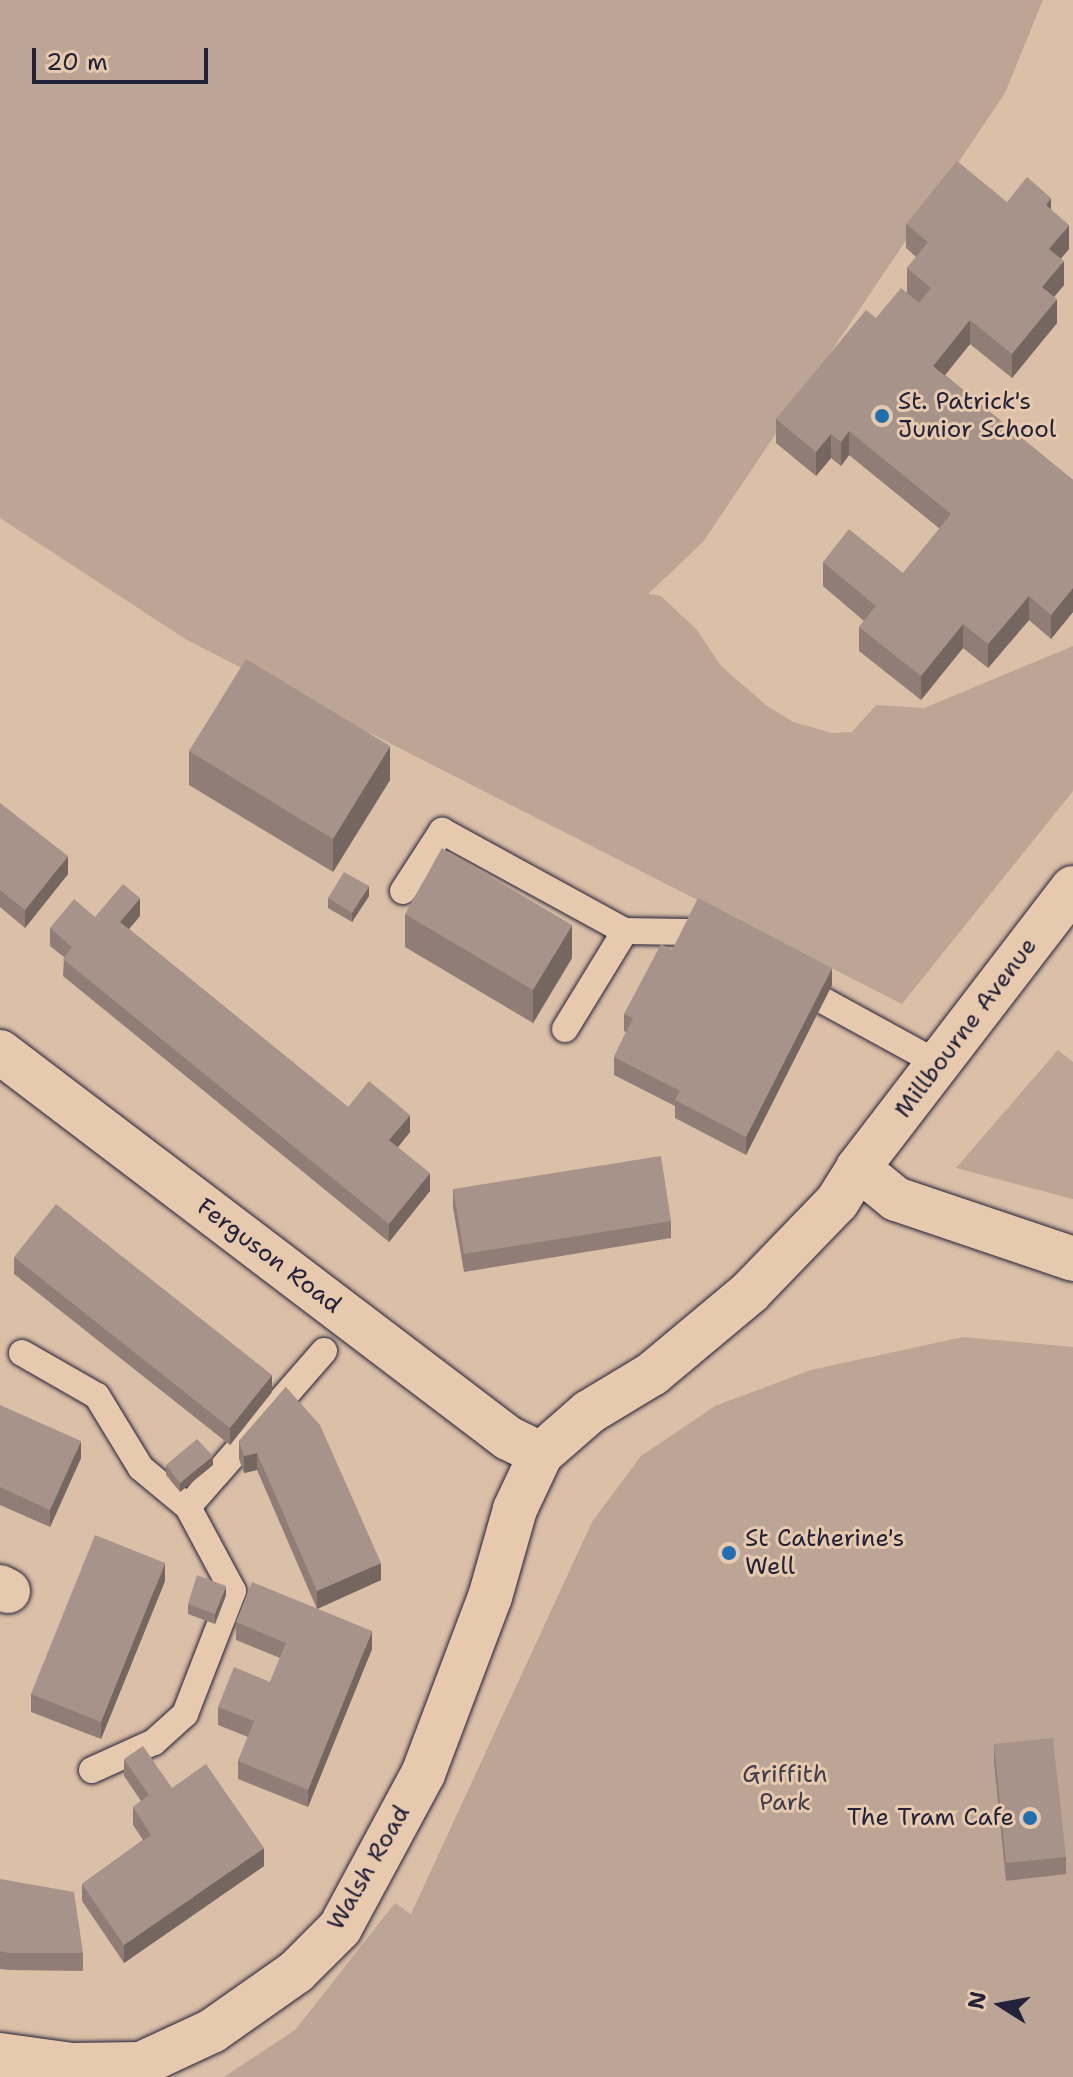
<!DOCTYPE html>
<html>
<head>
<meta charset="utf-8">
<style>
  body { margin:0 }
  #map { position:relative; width:1073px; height:2077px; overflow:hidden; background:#dbbfa7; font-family:"Shantell Sans",sans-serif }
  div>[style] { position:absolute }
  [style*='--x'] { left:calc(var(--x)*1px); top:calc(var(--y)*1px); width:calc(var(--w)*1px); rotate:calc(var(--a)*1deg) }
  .green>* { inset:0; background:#bca595 }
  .roads { filter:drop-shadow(0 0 2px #22223b) drop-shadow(0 0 2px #22223b) }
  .lane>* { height:26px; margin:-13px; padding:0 13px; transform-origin:13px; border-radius:13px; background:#e7c9ae }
  .street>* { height:44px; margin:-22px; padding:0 22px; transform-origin:22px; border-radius:22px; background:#e7c9ae }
  .wall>* { inset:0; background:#907e76 }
  .shaded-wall>* { inset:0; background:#756760 }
  .building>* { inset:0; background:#a79389 }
  .dots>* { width:22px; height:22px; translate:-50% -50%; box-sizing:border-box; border:4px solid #e7c9ae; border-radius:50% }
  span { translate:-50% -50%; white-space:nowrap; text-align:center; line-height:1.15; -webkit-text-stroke:6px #e7c9ae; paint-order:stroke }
  .poi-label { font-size:24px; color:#22223b }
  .left { translate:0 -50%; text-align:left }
  .right { translate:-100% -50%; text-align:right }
  .street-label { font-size:24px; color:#22223b }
  .park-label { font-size:24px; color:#413c4d }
  .north { position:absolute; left:961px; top:1965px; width:80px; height:80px; -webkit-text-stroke:6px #e7c9ae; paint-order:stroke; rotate:281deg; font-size:22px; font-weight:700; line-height:32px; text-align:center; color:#22223b }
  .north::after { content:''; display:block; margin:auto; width:28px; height:36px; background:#22223b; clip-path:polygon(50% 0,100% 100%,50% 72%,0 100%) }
  .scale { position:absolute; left:32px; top:48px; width:176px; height:36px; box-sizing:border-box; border:4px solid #22223b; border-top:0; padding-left:10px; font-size:24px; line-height:28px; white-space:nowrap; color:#22223b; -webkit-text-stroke:6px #e7c9ae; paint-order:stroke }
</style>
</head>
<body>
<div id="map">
  <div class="green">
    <i style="clip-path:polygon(0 0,1043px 0,1005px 93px,703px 542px,648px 594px,661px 596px,697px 630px,721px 666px,766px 705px,793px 722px,832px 733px,852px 732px,876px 705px,924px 708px,1073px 646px,1073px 791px,902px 1004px,187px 640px,0 518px)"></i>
    <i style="clip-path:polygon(1058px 1050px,1073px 1062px,1073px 1199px,956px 1168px)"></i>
    <i style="clip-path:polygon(963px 1337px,1073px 1347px,1073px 2077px,224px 2077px,295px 2030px,395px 1903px,411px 1914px,592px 1522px,641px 1456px,715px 1406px,811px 1370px)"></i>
  </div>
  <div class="roads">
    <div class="lane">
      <i style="--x:403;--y:891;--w:72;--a:-57"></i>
      <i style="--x:442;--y:831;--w:209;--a:28.7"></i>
      <i style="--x:625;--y:931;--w:64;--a:0.9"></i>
      <i style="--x:824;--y:1001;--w:133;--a:28.7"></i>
      <i style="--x:565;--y:1029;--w:115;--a:-58.5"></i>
      <i style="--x:22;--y:1353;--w:86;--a:29.8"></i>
      <i style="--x:97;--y:1396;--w:84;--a:58.6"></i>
      <i style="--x:141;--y:1468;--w:61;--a:39.7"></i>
      <i style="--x:92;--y:1770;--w:68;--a:-24.3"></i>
      <i style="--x:154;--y:1742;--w:42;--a:-42.1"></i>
      <i style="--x:185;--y:1714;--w:132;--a:-68.7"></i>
      <i style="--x:233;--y:1591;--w:95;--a:-118.2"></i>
      <i style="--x:188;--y:1507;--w:207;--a:-48.9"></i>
    </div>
    <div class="street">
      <i style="--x:0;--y:1052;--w:638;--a:37.23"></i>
      <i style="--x:508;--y:1438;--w:37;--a:26"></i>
      <i style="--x:858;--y:1168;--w:49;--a:39.2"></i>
      <i style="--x:896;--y:1199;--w:187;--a:18.7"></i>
      <i style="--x:0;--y:1587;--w:9;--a:27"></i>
      <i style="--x:0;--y:2055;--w:73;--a:7.9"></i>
      <i style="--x:72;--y:2065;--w:69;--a:-0.8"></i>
      <i style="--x:141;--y:2064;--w:78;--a:-24.9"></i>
      <i style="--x:212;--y:2031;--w:103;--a:-35.1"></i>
      <i style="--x:296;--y:1972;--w:62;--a:-45"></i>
      <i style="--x:340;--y:1928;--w:175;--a:-61.7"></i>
      <i style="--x:423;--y:1774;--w:189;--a:-69.3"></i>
      <i style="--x:490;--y:1597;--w:91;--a:-74.1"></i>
      <i style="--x:515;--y:1509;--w:61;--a:-64.7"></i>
      <i style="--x:541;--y:1454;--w:64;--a:-41.2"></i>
      <i style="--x:589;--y:1412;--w:74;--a:-31.1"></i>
      <i style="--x:652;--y:1374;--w:128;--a:-39.9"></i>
      <i style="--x:750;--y:1292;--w:125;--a:-46"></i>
      <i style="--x:837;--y:1202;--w:40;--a:-58"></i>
      <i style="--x:858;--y:1168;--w:353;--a:-52.5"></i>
    </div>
  </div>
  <div class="wall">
    <i style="clip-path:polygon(1007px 202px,1051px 210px,1069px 249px,1061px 258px,1064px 285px,1054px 297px,1057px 323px,1012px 378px,970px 344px,945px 375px,1073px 480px,1073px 612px,1051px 639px,1029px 620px,988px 668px,963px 648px,921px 700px,859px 651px,859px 627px,864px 621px,823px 586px,823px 562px,903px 573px,940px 529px,849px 455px,841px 466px,831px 458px,816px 476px,776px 443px,776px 419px,876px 318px,907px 292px,907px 268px,916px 257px,906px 248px,906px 224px)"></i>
    <i style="clip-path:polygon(189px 751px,390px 780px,333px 872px,189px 785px)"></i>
    <i style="clip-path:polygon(0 803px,68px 874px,25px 928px,0 907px)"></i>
    <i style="clip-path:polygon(369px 896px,352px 922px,328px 908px,328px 898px)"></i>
    <i style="clip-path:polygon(405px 914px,572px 958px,533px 1023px,405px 947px)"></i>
    <i style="clip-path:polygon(140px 916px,129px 929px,348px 1107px,410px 1132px,398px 1147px,430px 1191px,389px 1242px,63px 976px,64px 957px,50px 946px,50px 928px,95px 917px)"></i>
    <i style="clip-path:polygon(832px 985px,746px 1155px,675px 1118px,675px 1106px,614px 1075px,614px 1057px,626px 1032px,624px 1031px,624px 1014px)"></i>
    <i style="clip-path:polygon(453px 1189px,671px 1221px,671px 1238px,464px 1272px,453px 1207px)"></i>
    <i style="clip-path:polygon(14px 1257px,272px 1392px,230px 1445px,14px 1274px)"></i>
    <i style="clip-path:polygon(286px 1387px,381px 1580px,317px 1609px,257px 1470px,244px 1473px,239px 1459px,239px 1441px)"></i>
    <i style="clip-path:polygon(0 1405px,81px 1458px,50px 1527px,0 1505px)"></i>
    <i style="clip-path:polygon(166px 1465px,213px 1465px,180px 1492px,166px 1475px)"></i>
    <i style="clip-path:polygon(165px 1581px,101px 1739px,31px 1712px,31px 1694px)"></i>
    <i style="clip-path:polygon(226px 1595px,215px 1624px,188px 1614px,188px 1604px)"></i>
    <i style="clip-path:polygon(236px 1622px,372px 1649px,308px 1807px,238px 1779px,238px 1761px,248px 1737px,218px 1725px,218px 1707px,270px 1682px,280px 1658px,236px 1640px)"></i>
    <i style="clip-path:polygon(994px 1744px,1066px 1857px,1066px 1874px,1006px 1881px,994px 1762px)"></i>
    <i style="clip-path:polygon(124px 1759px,172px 1788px,264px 1866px,124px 1963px,82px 1901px,82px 1884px,143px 1840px,133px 1825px,133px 1807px,141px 1801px,124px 1776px)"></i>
    <i style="clip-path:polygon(0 1879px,83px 1953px,83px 1971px,9px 1970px,0 1969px)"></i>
  </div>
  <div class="shaded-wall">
    <i style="clip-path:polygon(1051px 198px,1051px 222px,1046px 205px)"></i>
    <i style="clip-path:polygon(1069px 225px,1069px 249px,1049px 273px,1049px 249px)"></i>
    <i style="clip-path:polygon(1064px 261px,1064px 285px,1042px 311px,1042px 287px)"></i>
    <i style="clip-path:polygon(1057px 299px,1057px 323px,1012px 378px,1012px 354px)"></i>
    <i style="clip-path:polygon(970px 320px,970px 344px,933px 390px,933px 366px)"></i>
    <i style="clip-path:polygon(849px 431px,849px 455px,841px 466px,841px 442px)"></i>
    <i style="clip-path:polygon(831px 434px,831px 458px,816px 476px,816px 452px)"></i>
    <i style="clip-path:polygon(1073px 588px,1073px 612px,1051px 639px,1051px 615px)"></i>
    <i style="clip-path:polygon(1029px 596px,1029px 620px,988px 668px,988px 644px)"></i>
    <i style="clip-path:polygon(963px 624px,963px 648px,921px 700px,921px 676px)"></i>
    <i style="clip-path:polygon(390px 746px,390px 780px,333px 872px,333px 839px)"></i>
    <i style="clip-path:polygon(68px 856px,68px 874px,25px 928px,25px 910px)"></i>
    <i style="clip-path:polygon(369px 886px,369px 896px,352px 922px,352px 913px)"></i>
    <i style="clip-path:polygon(140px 898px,140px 916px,120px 939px,120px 922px)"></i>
    <i style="clip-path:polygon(572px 925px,572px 958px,533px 1023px,533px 990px)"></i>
    <i style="clip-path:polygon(832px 968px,832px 985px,746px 1155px,746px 1137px)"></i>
    <i style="clip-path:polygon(410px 1115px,410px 1132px,389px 1158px,389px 1140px)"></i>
    <i style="clip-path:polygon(430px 1173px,430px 1191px,389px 1242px,389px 1224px)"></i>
    <i style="clip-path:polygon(272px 1375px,272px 1392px,230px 1445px,230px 1428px)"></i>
    <i style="clip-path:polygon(81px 1441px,81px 1458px,50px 1527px,50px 1510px)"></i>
    <i style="clip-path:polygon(257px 1453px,257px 1470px,244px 1473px,244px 1456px)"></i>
    <i style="clip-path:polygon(213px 1456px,213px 1465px,180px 1492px,180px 1483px)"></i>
    <i style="clip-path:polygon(165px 1563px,165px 1581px,101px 1739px,101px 1722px)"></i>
    <i style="clip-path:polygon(381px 1563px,381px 1580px,317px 1609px,317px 1591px)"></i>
    <i style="clip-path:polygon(226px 1586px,226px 1595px,215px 1624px,215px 1614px)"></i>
    <i style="clip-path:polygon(372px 1631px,372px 1649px,308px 1807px,308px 1790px)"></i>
    <i style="clip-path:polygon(264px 1848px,264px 1866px,124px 1963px,124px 1945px)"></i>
  </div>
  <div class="building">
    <i style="clip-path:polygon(957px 161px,1007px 202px,1027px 177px,1051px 198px,1046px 205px,1069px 225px,1049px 249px,1064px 261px,1042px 287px,1057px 299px,1012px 354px,970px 320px,933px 366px,1073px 480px,1073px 588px,1051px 615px,1029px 596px,988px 644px,963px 624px,921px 676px,859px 627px,876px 606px,823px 562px,849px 529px,903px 573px,951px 514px,849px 431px,841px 442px,831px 434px,816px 452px,776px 419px,866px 310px,876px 318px,901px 288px,919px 303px,931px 288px,907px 268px,928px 242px,906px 224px)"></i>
    <i style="clip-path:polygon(246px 659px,390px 746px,333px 839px,189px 751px)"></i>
    <i style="clip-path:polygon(0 803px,68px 856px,25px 910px,0 890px)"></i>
    <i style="clip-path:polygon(442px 848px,572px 925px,533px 990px,405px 914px)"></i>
    <i style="clip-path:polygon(344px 872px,369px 886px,352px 913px,328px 898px)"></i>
    <i style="clip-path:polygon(123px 884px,140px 898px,120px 922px,348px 1107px,369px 1081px,410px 1115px,389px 1140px,430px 1173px,389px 1224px,63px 959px,72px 947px,50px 928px,74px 899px,95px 917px)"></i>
    <i style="clip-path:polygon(698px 898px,832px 968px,746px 1137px,675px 1100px,680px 1091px,614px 1057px,633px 1018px,624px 1014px,661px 944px,672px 950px)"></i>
    <i style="clip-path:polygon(661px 1156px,671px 1221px,464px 1254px,453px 1189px)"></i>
    <i style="clip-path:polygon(56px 1204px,272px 1375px,230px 1428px,14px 1257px)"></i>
    <i style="clip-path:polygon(286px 1387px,320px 1425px,381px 1563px,317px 1591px,257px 1453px,244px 1456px,239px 1441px)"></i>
    <i style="clip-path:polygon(0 1405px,81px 1441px,50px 1510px,0 1487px)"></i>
    <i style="clip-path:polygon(197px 1439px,213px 1456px,180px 1483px,166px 1465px)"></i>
    <i style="clip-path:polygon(95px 1535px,165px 1563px,101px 1722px,31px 1694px)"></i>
    <i style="clip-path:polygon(197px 1575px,226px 1586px,215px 1614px,188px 1604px)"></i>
    <i style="clip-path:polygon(252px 1582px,372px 1631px,308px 1790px,238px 1761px,254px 1721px,218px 1707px,234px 1667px,270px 1682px,286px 1643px,236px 1622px)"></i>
    <i style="clip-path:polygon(1053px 1738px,1066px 1857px,1006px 1863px,994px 1744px)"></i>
    <i style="clip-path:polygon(143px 1746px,172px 1788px,206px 1764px,264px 1848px,124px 1945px,82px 1884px,151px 1835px,133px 1807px,149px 1795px,124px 1759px)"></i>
    <i style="clip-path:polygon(0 1879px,74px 1892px,83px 1953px,9px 1953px,0 1951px)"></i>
  </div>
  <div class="dots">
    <i style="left:882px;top:416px;background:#1f6fb2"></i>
    <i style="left:729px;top:1553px;background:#1f6fb2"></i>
    <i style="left:1030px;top:1818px;background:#1f6fb2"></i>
  </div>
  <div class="poi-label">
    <span class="left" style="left:898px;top:416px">St. Patrick's<br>Junior School</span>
    <span class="left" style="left:745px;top:1553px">St Catherine's<br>Well</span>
    <span class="right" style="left:1014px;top:1818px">The Tram Cafe</span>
  </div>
  <div class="street-label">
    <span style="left:966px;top:1028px;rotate:-53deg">Millbourne Avenue</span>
    <span style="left:269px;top:1256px;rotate:37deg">Ferguson Road</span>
    <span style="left:369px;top:1868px;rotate:-60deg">Walsh Road</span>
  </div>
  <div class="park-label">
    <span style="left:785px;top:1789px">Griffith<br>Park</span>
  </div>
  <div class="north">N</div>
  <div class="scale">20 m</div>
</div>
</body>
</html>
